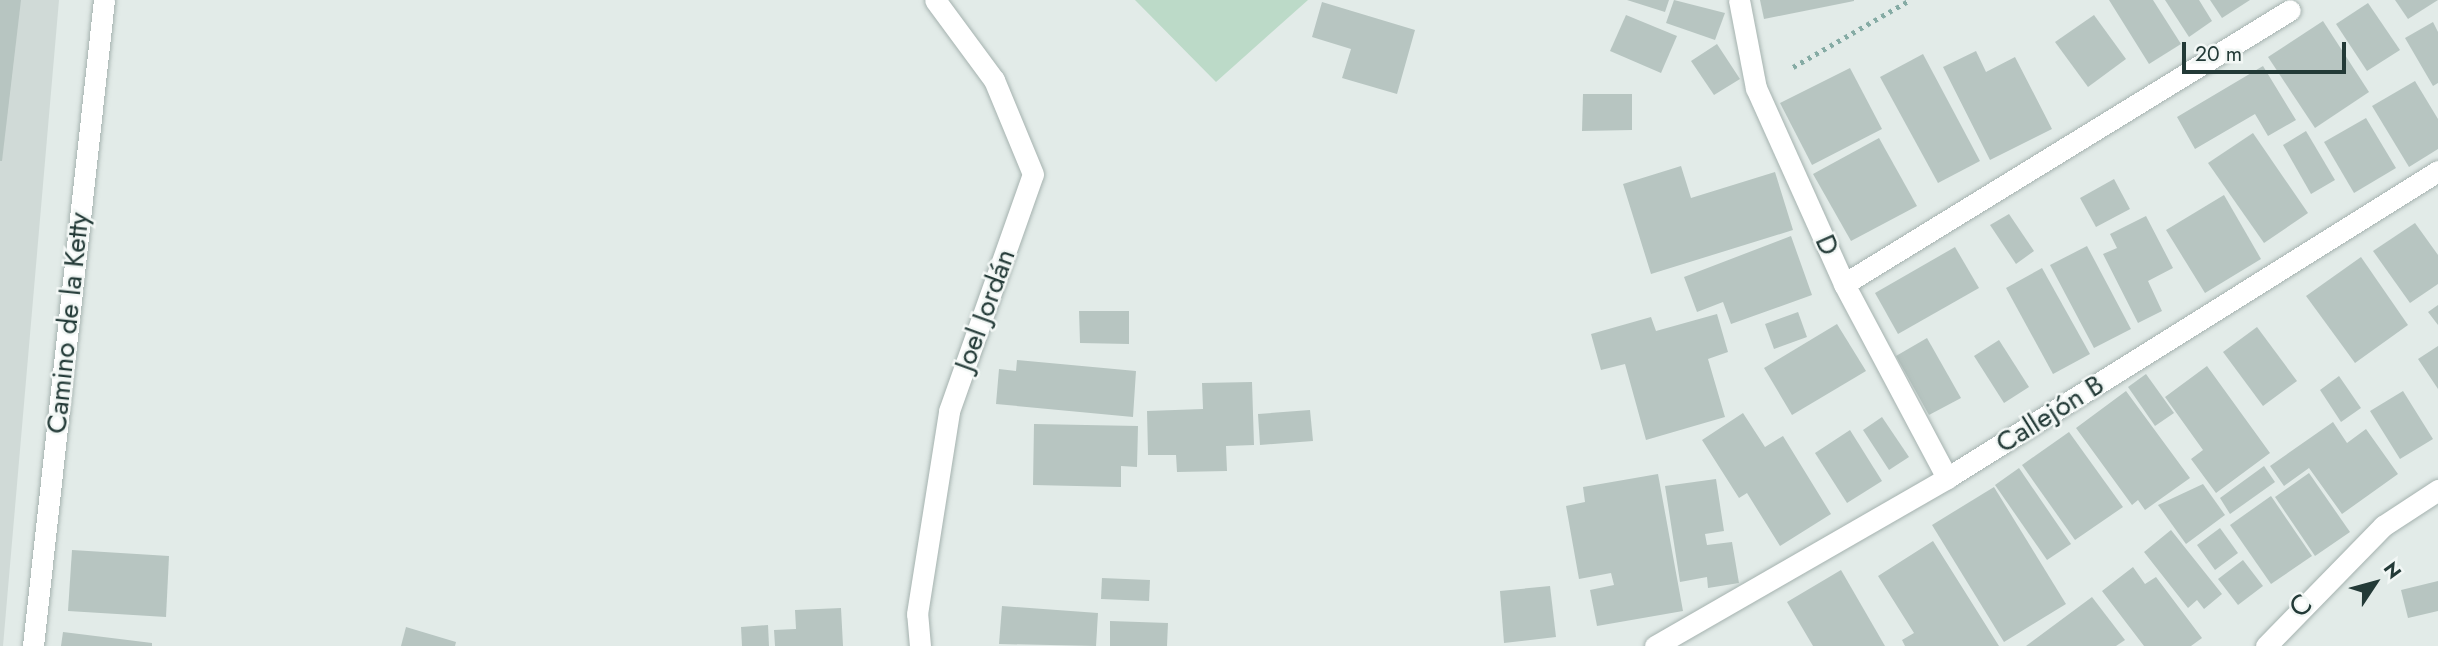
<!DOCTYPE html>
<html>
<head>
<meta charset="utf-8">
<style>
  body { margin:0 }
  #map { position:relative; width:2438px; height:646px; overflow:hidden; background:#e2ebe8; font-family:Jost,sans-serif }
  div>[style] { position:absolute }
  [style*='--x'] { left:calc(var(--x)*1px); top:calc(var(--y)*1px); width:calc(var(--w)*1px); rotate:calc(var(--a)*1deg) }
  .built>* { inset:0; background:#d0dad7 }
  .green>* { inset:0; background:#bcdac8 }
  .building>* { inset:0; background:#b7c5c1 }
  .path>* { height:4.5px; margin-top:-2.25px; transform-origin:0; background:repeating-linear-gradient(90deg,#85aba4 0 3.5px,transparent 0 8.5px) }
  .roads { filter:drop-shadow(0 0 2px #a5b2af) drop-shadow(0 0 2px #a5b2af) }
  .minor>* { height:21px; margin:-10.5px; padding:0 10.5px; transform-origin:10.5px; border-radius:10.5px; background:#fff }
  span { translate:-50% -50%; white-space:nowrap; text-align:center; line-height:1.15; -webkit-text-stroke:5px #f2f7f5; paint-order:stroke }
  .street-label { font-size:28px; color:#233a37 }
  .north { position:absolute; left:2340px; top:548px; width:70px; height:70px; -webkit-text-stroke:5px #f2f7f5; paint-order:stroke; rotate:54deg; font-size:19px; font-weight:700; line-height:28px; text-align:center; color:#233a37 }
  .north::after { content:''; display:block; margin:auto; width:24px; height:32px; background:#233a37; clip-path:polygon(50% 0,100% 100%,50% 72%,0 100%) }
  .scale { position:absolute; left:2182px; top:42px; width:164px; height:32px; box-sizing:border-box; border:4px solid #233a37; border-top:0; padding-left:9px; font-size:21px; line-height:24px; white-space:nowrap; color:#233a37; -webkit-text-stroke:5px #f2f7f5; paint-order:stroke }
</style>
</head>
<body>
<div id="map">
  <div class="built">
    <i style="clip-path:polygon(0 0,59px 0,3px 646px,0 646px)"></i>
  </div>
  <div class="green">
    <i style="clip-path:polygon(1135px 0,1308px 0,1216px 82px)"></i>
  </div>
  <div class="building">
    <i style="clip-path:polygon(0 0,21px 0,2px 161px,0 161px)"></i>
    <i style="clip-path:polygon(1627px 0,1669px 0,1665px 12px)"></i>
    <i style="clip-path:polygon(1674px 0,1725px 13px,1715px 40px,1666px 23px)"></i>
    <i style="clip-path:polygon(1760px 0,1854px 0,1854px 1px,1764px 19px)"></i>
    <i style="clip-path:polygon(2109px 0,2153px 0,2181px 44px,2149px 64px)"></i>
    <i style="clip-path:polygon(2165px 0,2199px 0,2212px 21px,2189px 37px)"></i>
    <i style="clip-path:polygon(2210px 0,2250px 0,2222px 18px)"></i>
    <i style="clip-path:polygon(2395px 0,2438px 0,2408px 19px)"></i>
    <i style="clip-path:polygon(1322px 2px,1415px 30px,1397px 94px,1342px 78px,1351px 49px,1312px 37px)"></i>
    <i style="clip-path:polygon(2368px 3px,2400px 50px,2367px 71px,2336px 24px)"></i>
    <i style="clip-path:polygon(1626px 15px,1677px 36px,1661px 73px,1610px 51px)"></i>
    <i style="clip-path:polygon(2094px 15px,2126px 59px,2088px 87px,2055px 42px)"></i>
    <i style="clip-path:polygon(2323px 21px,2369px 92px,2315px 128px,2268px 57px)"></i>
    <i style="clip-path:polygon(2433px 22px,2438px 32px,2438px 83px,2433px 86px,2405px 38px)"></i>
    <i style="clip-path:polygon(1717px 44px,1740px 79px,1714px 95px,1691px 61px)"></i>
    <i style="clip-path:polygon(1976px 51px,1986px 72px,2015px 57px,2052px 129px,1990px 160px,1943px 67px)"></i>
    <i style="clip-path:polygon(1923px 54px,1980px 161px,1938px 183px,1880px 77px)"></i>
    <i style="clip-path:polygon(2263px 66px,2296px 120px,2268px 136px,2255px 114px,2195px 149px,2177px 117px)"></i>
    <i style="clip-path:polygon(1850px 68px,1882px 129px,1812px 165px,1780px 103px)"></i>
    <i style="clip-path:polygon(2415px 81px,2438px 119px,2438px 149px,2409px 167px,2372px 106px)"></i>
    <i style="clip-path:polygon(1583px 94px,1632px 94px,1632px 130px,1582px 131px)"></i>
    <i style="clip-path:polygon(2366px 118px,2396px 168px,2354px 193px,2324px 142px)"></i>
    <i style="clip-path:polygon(2306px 131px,2335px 180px,2311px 194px,2283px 145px)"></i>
    <i style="clip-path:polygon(2253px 133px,2308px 213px,2264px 243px,2208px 163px)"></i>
    <i style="clip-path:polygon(1879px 138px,1917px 206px,1851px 241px,1813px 174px)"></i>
    <i style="clip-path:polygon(1681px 166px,1691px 198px,1775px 172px,1793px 230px,1651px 274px,1623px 184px)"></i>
    <i style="clip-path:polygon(2114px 179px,2130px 209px,2096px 227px,2080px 198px)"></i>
    <i style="clip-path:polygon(2224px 195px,2261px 259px,2205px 293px,2166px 230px)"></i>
    <i style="clip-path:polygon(2009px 214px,2034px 251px,2016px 264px,1990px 225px)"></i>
    <i style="clip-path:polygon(2146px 216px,2173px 268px,2148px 281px,2162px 311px,2138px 323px,2103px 254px,2117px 248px,2110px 234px)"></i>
    <i style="clip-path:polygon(2415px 223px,2438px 255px,2438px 284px,2410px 303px,2373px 251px)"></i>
    <i style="clip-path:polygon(1791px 236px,1812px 295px,1731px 324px,1723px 302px,1697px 312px,1684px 277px)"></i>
    <i style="clip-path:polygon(2087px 246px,2131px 329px,2094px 348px,2050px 265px)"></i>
    <i style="clip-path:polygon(1955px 247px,1979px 288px,1898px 334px,1875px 293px)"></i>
    <i style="clip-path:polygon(2361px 257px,2408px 325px,2355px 363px,2306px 296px)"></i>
    <i style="clip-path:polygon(2042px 268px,2090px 354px,2053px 374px,2006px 288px)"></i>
    <i style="clip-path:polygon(2438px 305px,2438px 325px,2428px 312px)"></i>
    <i style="clip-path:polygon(1079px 311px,1129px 311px,1129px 344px,1080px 343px)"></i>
    <i style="clip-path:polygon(1798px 312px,1807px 337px,1774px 349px,1765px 324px)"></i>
    <i style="clip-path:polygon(1717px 314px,1728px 352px,1708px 359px,1725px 417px,1646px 440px,1625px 364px,1601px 370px,1591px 334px,1651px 317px,1656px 331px)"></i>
    <i style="clip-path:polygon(1837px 324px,1866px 371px,1792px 415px,1764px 368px)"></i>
    <i style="clip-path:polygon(2257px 327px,2297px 381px,2263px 406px,2223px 352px)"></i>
    <i style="clip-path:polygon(1927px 338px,1961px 398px,1929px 415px,1896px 356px)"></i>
    <i style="clip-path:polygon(1999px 340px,2029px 387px,2004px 403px,1974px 356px)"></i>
    <i style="clip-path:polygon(2438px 346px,2438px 389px,2418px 359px)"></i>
    <i style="clip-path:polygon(1017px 360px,1136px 371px,1133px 417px,996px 404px,999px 369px,1016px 371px)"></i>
    <i style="clip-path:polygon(2207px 366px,2270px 453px,2216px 493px,2191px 459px,2203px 450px,2165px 397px)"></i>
    <i style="clip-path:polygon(2146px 374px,2174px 413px,2155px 426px,2128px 387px)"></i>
    <i style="clip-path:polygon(2339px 376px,2361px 408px,2341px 422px,2320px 390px)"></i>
    <i style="clip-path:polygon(1252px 382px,1254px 445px,1226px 446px,1227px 471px,1177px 472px,1176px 455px,1148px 455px,1147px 411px,1203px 409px,1202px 383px)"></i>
    <i style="clip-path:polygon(2126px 391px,2190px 478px,2145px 510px,2138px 500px,2132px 505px,2076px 428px)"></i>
    <i style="clip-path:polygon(2403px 391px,2433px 439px,2400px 459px,2370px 411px)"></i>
    <i style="clip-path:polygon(1310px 410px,1313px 441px,1260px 445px,1258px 414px)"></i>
    <i style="clip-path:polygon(1743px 413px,1765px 447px,1783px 436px,1831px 514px,1780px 546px,1747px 493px,1739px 498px,1702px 440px)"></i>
    <i style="clip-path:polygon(1882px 417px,1909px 457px,1889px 470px,1863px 430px)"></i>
    <i style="clip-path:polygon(2333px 422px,2347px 443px,2366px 429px,2398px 474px,2342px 514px,2309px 468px,2284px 486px,2270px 466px)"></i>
    <i style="clip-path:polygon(1034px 424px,1138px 426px,1137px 467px,1121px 466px,1121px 487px,1033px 485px)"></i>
    <i style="clip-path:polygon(1850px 430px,1882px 481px,1847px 503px,1815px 453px)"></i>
    <i style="clip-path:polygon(2069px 432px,2123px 507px,2075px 540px,2022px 465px)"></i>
    <i style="clip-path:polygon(2264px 466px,2275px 482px,2230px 514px,2220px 498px)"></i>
    <i style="clip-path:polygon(2019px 468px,2071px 544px,2047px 560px,1995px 485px)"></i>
    <i style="clip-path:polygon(2309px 473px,2350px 532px,2315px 556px,2275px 497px)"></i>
    <i style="clip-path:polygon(1658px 474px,1683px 611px,1597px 626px,1590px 590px,1614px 585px,1611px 573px,1579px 579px,1566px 506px,1585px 502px,1583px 487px)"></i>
    <i style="clip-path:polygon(1716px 479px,1724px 531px,1705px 534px,1707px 545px,1732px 542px,1739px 583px,1708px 588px,1707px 577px,1680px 582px,1665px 486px)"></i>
    <i style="clip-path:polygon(2203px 484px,2225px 515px,2186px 544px,2158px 505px)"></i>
    <i style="clip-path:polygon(1994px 487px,2066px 604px,2004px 642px,1932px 525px)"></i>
    <i style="clip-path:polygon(2271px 496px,2312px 556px,2271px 584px,2230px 525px)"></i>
    <i style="clip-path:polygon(2220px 528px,2238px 553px,2215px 570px,2197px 545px)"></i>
    <i style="clip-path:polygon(2171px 530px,2222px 594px,2204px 609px,2197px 600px,2188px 608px,2144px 552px)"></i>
    <i style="clip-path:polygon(1933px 541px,1999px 646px,1905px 646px,1902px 640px,1914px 633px,1878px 576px)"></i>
    <i style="clip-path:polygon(72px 550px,169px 556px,166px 617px,68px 611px)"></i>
    <i style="clip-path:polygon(2243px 560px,2263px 586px,2238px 605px,2218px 579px)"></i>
    <i style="clip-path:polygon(2133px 567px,2145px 584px,2156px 577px,2202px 638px,2191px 646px,2144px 646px,2102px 591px)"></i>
    <i style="clip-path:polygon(1841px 570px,1885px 646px,1813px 646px,1787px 602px)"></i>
    <i style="clip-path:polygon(1102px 578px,1150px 580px,1149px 601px,1101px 599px)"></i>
    <i style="clip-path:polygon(2438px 581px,2438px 611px,2408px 618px,2401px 590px)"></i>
    <i style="clip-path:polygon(1550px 586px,1556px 637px,1504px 643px,1500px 591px)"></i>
    <i style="clip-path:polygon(2092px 597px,2125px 640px,2116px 646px,2026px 646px)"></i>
    <i style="clip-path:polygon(1002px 606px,1098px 613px,1096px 646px,999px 644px)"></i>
    <i style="clip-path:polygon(841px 608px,843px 646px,775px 646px,774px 630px,796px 629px,795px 610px)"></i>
    <i style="clip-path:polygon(1110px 621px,1168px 623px,1167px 646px,1110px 646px)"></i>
    <i style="clip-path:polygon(768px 625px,769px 646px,742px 646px,741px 627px)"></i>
    <i style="clip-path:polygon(406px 627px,456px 642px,455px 646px,401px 646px)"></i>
    <i style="clip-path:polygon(63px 632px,152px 643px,152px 646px,61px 646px)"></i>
  </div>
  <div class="path">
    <i style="--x:1793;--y:67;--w:135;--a:-29.8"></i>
  </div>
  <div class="roads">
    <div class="minor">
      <i style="--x:1739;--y:0;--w:90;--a:79.1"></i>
      <i style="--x:1756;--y:88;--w:215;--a:65.8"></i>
      <i style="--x:1844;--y:284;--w:220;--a:62"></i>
      <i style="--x:1844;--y:284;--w:523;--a:-31.56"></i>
      <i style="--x:33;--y:646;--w:650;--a:-83.73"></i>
      <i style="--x:920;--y:646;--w:32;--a:-95"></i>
      <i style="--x:917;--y:614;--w:206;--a:-81"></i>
      <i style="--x:949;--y:411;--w:251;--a:-70.5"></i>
      <i style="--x:1033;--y:174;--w:102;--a:-112.5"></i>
      <i style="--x:994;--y:80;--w:99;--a:-126.4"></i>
      <i style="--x:1655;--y:646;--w:337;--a:-29.9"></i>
      <i style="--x:1947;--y:478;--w:579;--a:-32.02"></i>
      <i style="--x:2266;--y:646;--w:168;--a:-45.7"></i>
      <i style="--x:2383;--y:526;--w:66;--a:-33.2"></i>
    </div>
  </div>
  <div class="street-label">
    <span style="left:1827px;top:245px;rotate:66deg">D</span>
    <span style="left:985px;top:310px;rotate:-70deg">Joel Jordán</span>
    <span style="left:68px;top:323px;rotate:-84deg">Camino de la Ketty</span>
    <span style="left:2050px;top:414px;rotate:-32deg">Callejón B</span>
    <span style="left:2301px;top:606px;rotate:-44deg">C</span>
  </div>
  <div class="north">N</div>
  <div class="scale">20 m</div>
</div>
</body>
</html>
